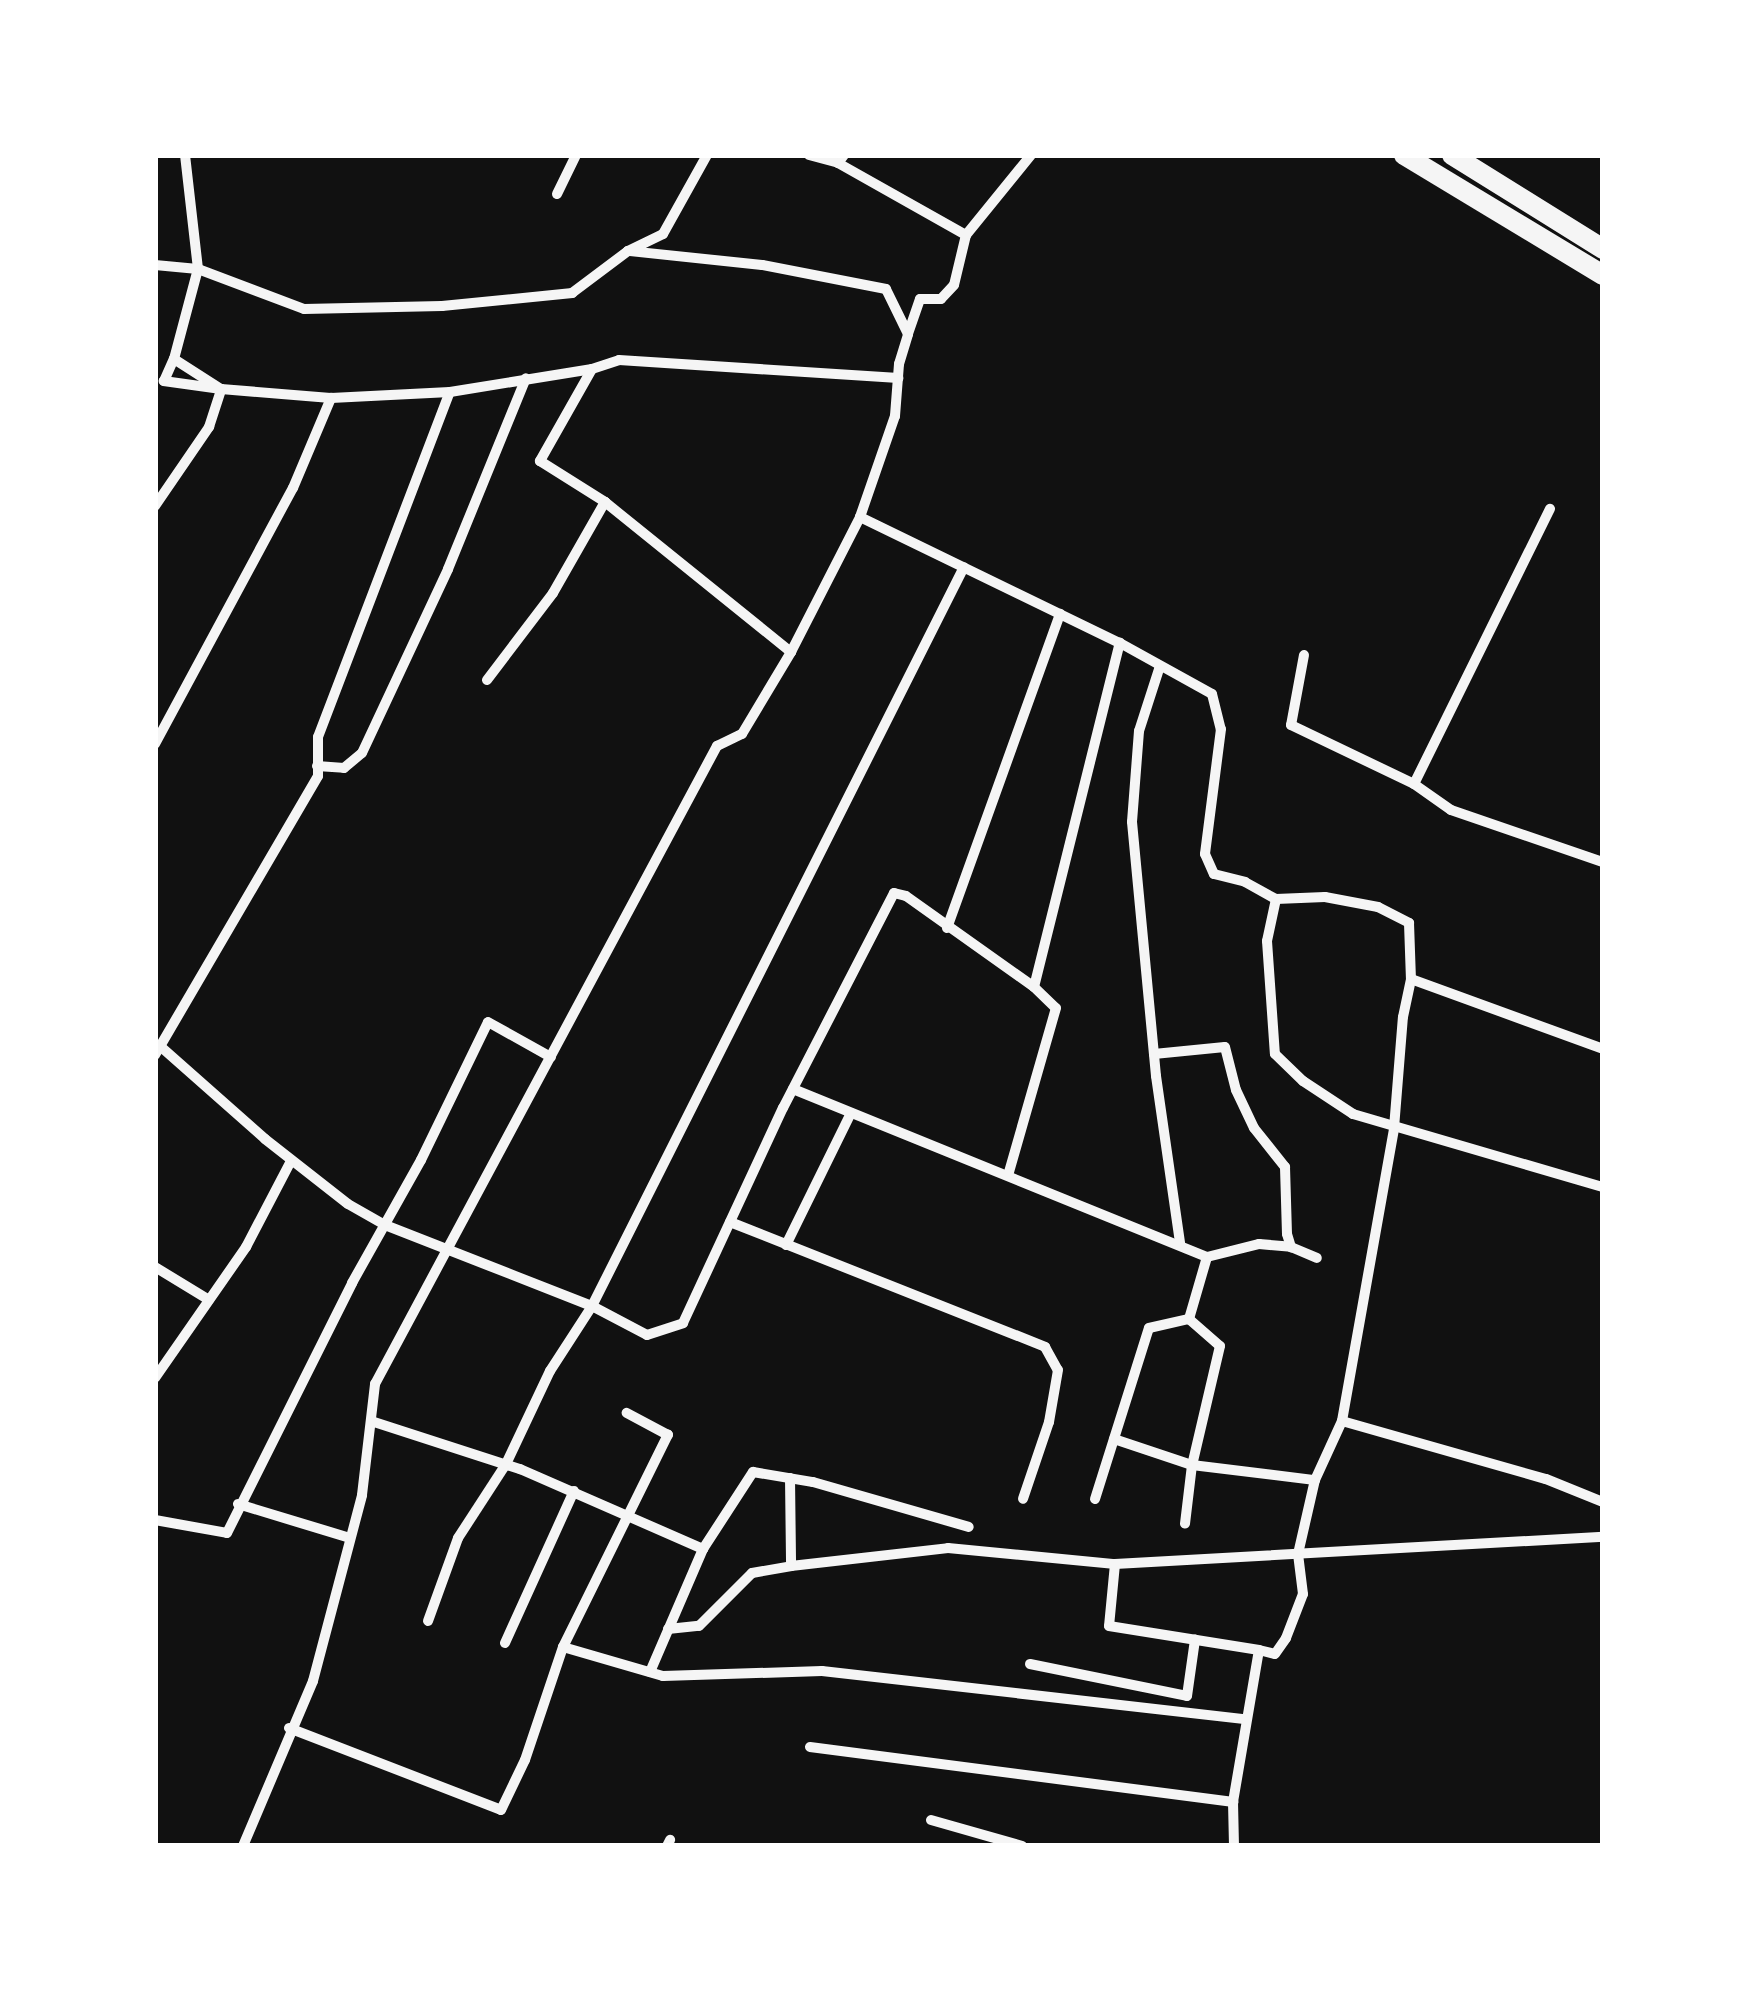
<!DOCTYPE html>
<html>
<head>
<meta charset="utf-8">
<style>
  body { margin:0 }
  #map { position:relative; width:1758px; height:2001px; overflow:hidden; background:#111; font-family:Ubuntu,sans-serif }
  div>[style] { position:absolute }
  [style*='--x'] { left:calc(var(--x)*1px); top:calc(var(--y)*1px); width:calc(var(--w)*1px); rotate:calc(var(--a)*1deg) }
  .minor>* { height:10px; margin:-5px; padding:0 5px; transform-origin:5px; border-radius:5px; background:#f5f5f5 }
  .primary>* { height:20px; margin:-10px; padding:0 10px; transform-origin:10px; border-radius:10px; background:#f5f5f5 }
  span { translate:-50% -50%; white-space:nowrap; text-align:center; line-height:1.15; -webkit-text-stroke:8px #fff; paint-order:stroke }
  .frame { position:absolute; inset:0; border:158px solid #fff; pointer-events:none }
</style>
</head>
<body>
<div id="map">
  <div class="minor">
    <i style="--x:809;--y:155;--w:30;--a:15"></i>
    <i style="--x:838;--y:163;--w:10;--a:-53"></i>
    <i style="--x:838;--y:163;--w:147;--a:29.4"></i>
    <i style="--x:966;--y:235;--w:51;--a:103.5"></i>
    <i style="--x:954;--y:285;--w:19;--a:133"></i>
    <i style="--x:941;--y:299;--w:21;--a:180"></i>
    <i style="--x:920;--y:299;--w:37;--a:109"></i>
    <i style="--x:557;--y:194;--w:43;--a:-64"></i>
    <i style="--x:966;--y:235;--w:103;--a:-50.9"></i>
    <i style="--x:155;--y:265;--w:43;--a:5.3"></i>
    <i style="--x:198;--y:269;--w:115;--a:-96.5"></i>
    <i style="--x:174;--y:359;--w:93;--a:-75.1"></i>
    <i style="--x:198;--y:269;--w:113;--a:20.7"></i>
    <i style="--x:304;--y:309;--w:138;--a:-1.2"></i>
    <i style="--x:442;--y:306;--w:131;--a:-5.7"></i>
    <i style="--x:572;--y:293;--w:70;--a:-36.9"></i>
    <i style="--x:628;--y:251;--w:39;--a:-26"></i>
    <i style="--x:663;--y:234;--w:90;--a:-60.9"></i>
    <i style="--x:592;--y:369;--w:28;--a:-18"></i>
    <i style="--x:619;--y:360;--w:280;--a:3.7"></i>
    <i style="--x:155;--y:506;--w:96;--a:-55.6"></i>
    <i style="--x:209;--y:427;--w:40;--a:-72"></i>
    <i style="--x:221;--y:389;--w:58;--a:-172"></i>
    <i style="--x:164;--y:381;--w:24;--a:-66"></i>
    <i style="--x:174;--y:359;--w:56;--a:32.6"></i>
    <i style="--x:221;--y:389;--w:110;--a:4.7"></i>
    <i style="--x:331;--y:398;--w:119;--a:-2.9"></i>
    <i style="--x:450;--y:392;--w:144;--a:-9.2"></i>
    <i style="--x:592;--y:369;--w:106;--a:119.5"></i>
    <i style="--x:540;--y:461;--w:77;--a:32.2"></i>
    <i style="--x:605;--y:502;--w:239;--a:38.9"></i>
    <i style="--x:791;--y:652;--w:152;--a:-62.9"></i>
    <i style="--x:860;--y:517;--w:107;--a:-70.9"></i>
    <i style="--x:895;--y:416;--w:52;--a:-85.6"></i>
    <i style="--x:899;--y:364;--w:31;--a:-73"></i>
    <i style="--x:908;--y:334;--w:50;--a:-116.1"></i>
    <i style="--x:886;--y:289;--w:126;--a:-169"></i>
    <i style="--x:762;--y:265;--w:135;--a:-174"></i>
    <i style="--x:860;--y:517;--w:289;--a:25.9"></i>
    <i style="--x:1120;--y:643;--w:105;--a:29"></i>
    <i style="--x:1212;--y:694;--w:36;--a:76"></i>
    <i style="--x:1221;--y:729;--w:126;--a:97.3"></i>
    <i style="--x:1205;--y:854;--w:22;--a:66"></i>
    <i style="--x:1214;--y:874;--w:32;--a:14"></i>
    <i style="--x:1245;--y:882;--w:35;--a:29"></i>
    <i style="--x:1276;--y:899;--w:49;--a:-2.3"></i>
    <i style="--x:1325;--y:897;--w:54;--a:10.7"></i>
    <i style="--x:1378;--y:907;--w:35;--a:27"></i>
    <i style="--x:1409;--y:923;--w:56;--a:88"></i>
    <i style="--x:1304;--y:655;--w:71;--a:100.5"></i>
    <i style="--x:1291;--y:725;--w:136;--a:25.6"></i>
    <i style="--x:1414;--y:784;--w:45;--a:35.1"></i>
    <i style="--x:1451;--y:810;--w:161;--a:18.9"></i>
    <i style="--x:1160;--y:666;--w:68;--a:107.9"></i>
    <i style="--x:1139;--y:731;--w:91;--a:94.4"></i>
    <i style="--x:1132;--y:822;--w:255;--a:84.6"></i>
    <i style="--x:1156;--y:1076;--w:169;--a:81.8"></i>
    <i style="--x:487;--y:680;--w:109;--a:-52.8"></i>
    <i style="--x:553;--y:593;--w:105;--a:-60.3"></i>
    <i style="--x:155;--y:744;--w:291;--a:-61.7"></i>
    <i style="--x:293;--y:488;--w:98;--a:-67.1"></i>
    <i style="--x:317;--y:766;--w:27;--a:4"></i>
    <i style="--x:344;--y:768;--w:23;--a:-40"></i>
    <i style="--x:362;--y:753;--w:203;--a:-64.9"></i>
    <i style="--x:448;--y:569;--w:206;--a:-67.8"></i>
    <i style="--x:1414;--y:784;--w:307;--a:-63.7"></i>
    <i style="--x:1276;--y:899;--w:43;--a:102.1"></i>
    <i style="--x:1267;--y:941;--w:113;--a:86"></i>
    <i style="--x:1275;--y:1054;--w:39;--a:44"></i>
    <i style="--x:1303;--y:1081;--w:60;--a:33.4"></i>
    <i style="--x:1353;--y:1114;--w:260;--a:16.3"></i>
    <i style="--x:947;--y:928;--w:334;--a:-70.2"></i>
    <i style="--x:1034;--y:987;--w:355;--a:-76"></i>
    <i style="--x:160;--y:1046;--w:140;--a:41.5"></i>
    <i style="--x:265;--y:1139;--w:105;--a:38.1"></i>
    <i style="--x:348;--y:1204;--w:43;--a:29.6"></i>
    <i style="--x:385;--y:1225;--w:222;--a:21.4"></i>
    <i style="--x:592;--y:1306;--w:62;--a:27.8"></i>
    <i style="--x:647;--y:1335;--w:38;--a:-18"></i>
    <i style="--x:683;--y:1323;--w:237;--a:-65.1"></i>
    <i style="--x:783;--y:1108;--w:242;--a:-62.7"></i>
    <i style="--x:894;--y:893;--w:12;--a:14"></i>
    <i style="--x:906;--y:896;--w:157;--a:35.4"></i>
    <i style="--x:1034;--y:987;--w:30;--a:44"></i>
    <i style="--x:1056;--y:1008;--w:174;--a:106"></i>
    <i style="--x:1154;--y:1054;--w:71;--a:-5.6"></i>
    <i style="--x:1225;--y:1047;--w:44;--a:75.7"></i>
    <i style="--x:1236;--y:1090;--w:42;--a:64.7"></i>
    <i style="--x:1254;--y:1128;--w:50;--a:51.5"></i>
    <i style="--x:1285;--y:1167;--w:67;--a:88.3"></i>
    <i style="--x:1287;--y:1234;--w:14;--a:73"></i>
    <i style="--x:1291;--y:1247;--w:28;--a:23"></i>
    <i style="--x:155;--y:1055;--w:323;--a:-59.7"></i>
    <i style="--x:318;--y:776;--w:39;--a:-90"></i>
    <i style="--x:318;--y:737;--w:369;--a:-69.1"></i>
    <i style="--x:793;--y:1089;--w:447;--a:22.1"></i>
    <i style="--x:1207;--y:1257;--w:65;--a:106.2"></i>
    <i style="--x:730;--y:1222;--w:339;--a:21.6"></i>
    <i style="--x:1045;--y:1347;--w:26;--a:61"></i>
    <i style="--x:1058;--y:1370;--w:53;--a:99.8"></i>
    <i style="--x:1049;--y:1422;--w:81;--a:108.7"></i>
    <i style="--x:786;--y:1245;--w:147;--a:-63.8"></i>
    <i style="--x:1207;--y:1257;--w:54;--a:-14"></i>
    <i style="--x:1259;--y:1244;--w:32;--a:5"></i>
    <i style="--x:155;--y:1267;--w:63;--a:31.4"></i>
    <i style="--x:155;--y:1378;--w:160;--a:-55.2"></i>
    <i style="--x:246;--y:1247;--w:97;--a:-62.4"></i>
    <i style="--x:371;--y:1421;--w:157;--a:17.9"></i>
    <i style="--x:520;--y:1469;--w:200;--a:23.6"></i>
    <i style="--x:1342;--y:1421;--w:298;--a:-79.9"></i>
    <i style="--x:1394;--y:1128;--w:111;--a:-85.4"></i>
    <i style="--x:1403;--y:1017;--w:39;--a:-78"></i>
    <i style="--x:1411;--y:979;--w:204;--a:20"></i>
    <i style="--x:1114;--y:1439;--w:82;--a:18.4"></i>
    <i style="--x:1192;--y:1465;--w:59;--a:96.8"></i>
    <i style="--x:790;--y:1478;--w:88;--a:89.3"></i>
    <i style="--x:791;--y:1566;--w:158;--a:-6.5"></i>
    <i style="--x:948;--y:1548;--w:168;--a:5.5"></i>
    <i style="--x:1115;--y:1564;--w:489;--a:-3.2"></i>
    <i style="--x:1095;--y:1499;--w:179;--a:-72.5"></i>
    <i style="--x:1149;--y:1328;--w:41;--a:-12.7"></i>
    <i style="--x:1189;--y:1319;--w:41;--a:41.1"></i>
    <i style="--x:1220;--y:1346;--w:122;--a:103.2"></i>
    <i style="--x:1192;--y:1465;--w:124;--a:7"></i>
    <i style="--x:238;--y:1504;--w:117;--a:16.9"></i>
    <i style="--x:155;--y:1520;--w:73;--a:10.2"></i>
    <i style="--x:227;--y:1533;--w:280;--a:-63.4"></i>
    <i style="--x:352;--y:1283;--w:141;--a:-60.7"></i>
    <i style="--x:421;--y:1160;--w:153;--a:-64.1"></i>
    <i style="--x:488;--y:1022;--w:72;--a:29.1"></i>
    <i style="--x:1115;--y:1564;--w:62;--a:95.5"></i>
    <i style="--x:1109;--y:1626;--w:152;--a:9.1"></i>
    <i style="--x:428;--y:1621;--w:88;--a:-70.1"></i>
    <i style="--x:458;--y:1538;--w:88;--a:-57"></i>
    <i style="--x:506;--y:1464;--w:103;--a:-64.7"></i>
    <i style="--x:550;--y:1371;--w:77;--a:-57.1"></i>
    <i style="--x:592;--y:1306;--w:827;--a:-63.28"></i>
    <i style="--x:668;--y:1629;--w:31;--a:-6"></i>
    <i style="--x:699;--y:1626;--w:75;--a:-45"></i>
    <i style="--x:752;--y:1573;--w:40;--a:-10"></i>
    <i style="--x:505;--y:1643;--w:167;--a:-65.6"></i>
    <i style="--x:563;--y:1647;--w:104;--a:16.2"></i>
    <i style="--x:663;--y:1676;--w:159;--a:-1.8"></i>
    <i style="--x:822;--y:1671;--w:425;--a:6.5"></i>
    <i style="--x:1030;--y:1664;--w:160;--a:11.5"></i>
    <i style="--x:1187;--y:1696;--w:57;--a:-81.9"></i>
    <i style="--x:650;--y:1672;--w:134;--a:-66.7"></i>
    <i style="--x:703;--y:1549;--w:92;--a:-57"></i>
    <i style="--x:753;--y:1472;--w:61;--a:9.5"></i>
    <i style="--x:813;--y:1482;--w:162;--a:16.1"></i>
    <i style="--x:289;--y:1728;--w:227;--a:21.1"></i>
    <i style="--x:501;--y:1810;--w:55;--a:-64.4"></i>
    <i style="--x:525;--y:1760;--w:119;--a:-71.4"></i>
    <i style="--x:563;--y:1647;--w:237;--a:-63.7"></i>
    <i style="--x:668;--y:1435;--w:47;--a:-151.8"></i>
    <i style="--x:810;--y:1747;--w:427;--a:7.4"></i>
    <i style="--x:931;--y:1820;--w:95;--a:15.9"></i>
    <i style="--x:243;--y:1846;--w:179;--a:-67"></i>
    <i style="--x:313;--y:1681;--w:192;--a:-75.2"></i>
    <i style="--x:362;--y:1495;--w:112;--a:-83.3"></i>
    <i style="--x:375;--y:1384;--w:724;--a:-61.81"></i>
    <i style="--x:717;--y:746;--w:28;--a:-26"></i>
    <i style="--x:742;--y:734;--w:96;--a:-59.1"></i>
    <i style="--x:667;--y:1846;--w:7;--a:-63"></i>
    <i style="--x:1234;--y:1846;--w:44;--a:-91.3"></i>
    <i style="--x:1233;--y:1802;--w:154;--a:-80.3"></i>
    <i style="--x:1259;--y:1650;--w:16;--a:14"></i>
    <i style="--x:1275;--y:1654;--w:19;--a:-55"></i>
    <i style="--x:1286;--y:1638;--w:47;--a:-68.9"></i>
    <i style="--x:1303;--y:1594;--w:40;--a:-97.1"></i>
    <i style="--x:1298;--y:1554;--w:76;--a:-77.1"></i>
    <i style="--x:1315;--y:1480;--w:65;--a:-65.4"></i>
    <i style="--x:1342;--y:1421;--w:212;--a:15.9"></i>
    <i style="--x:1546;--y:1479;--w:61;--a:22"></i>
  </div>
  <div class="primary">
    <i style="--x:1404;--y:155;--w:232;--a:31.1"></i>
    <i style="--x:1452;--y:155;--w:178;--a:31.9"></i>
  </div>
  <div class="frame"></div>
</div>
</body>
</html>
